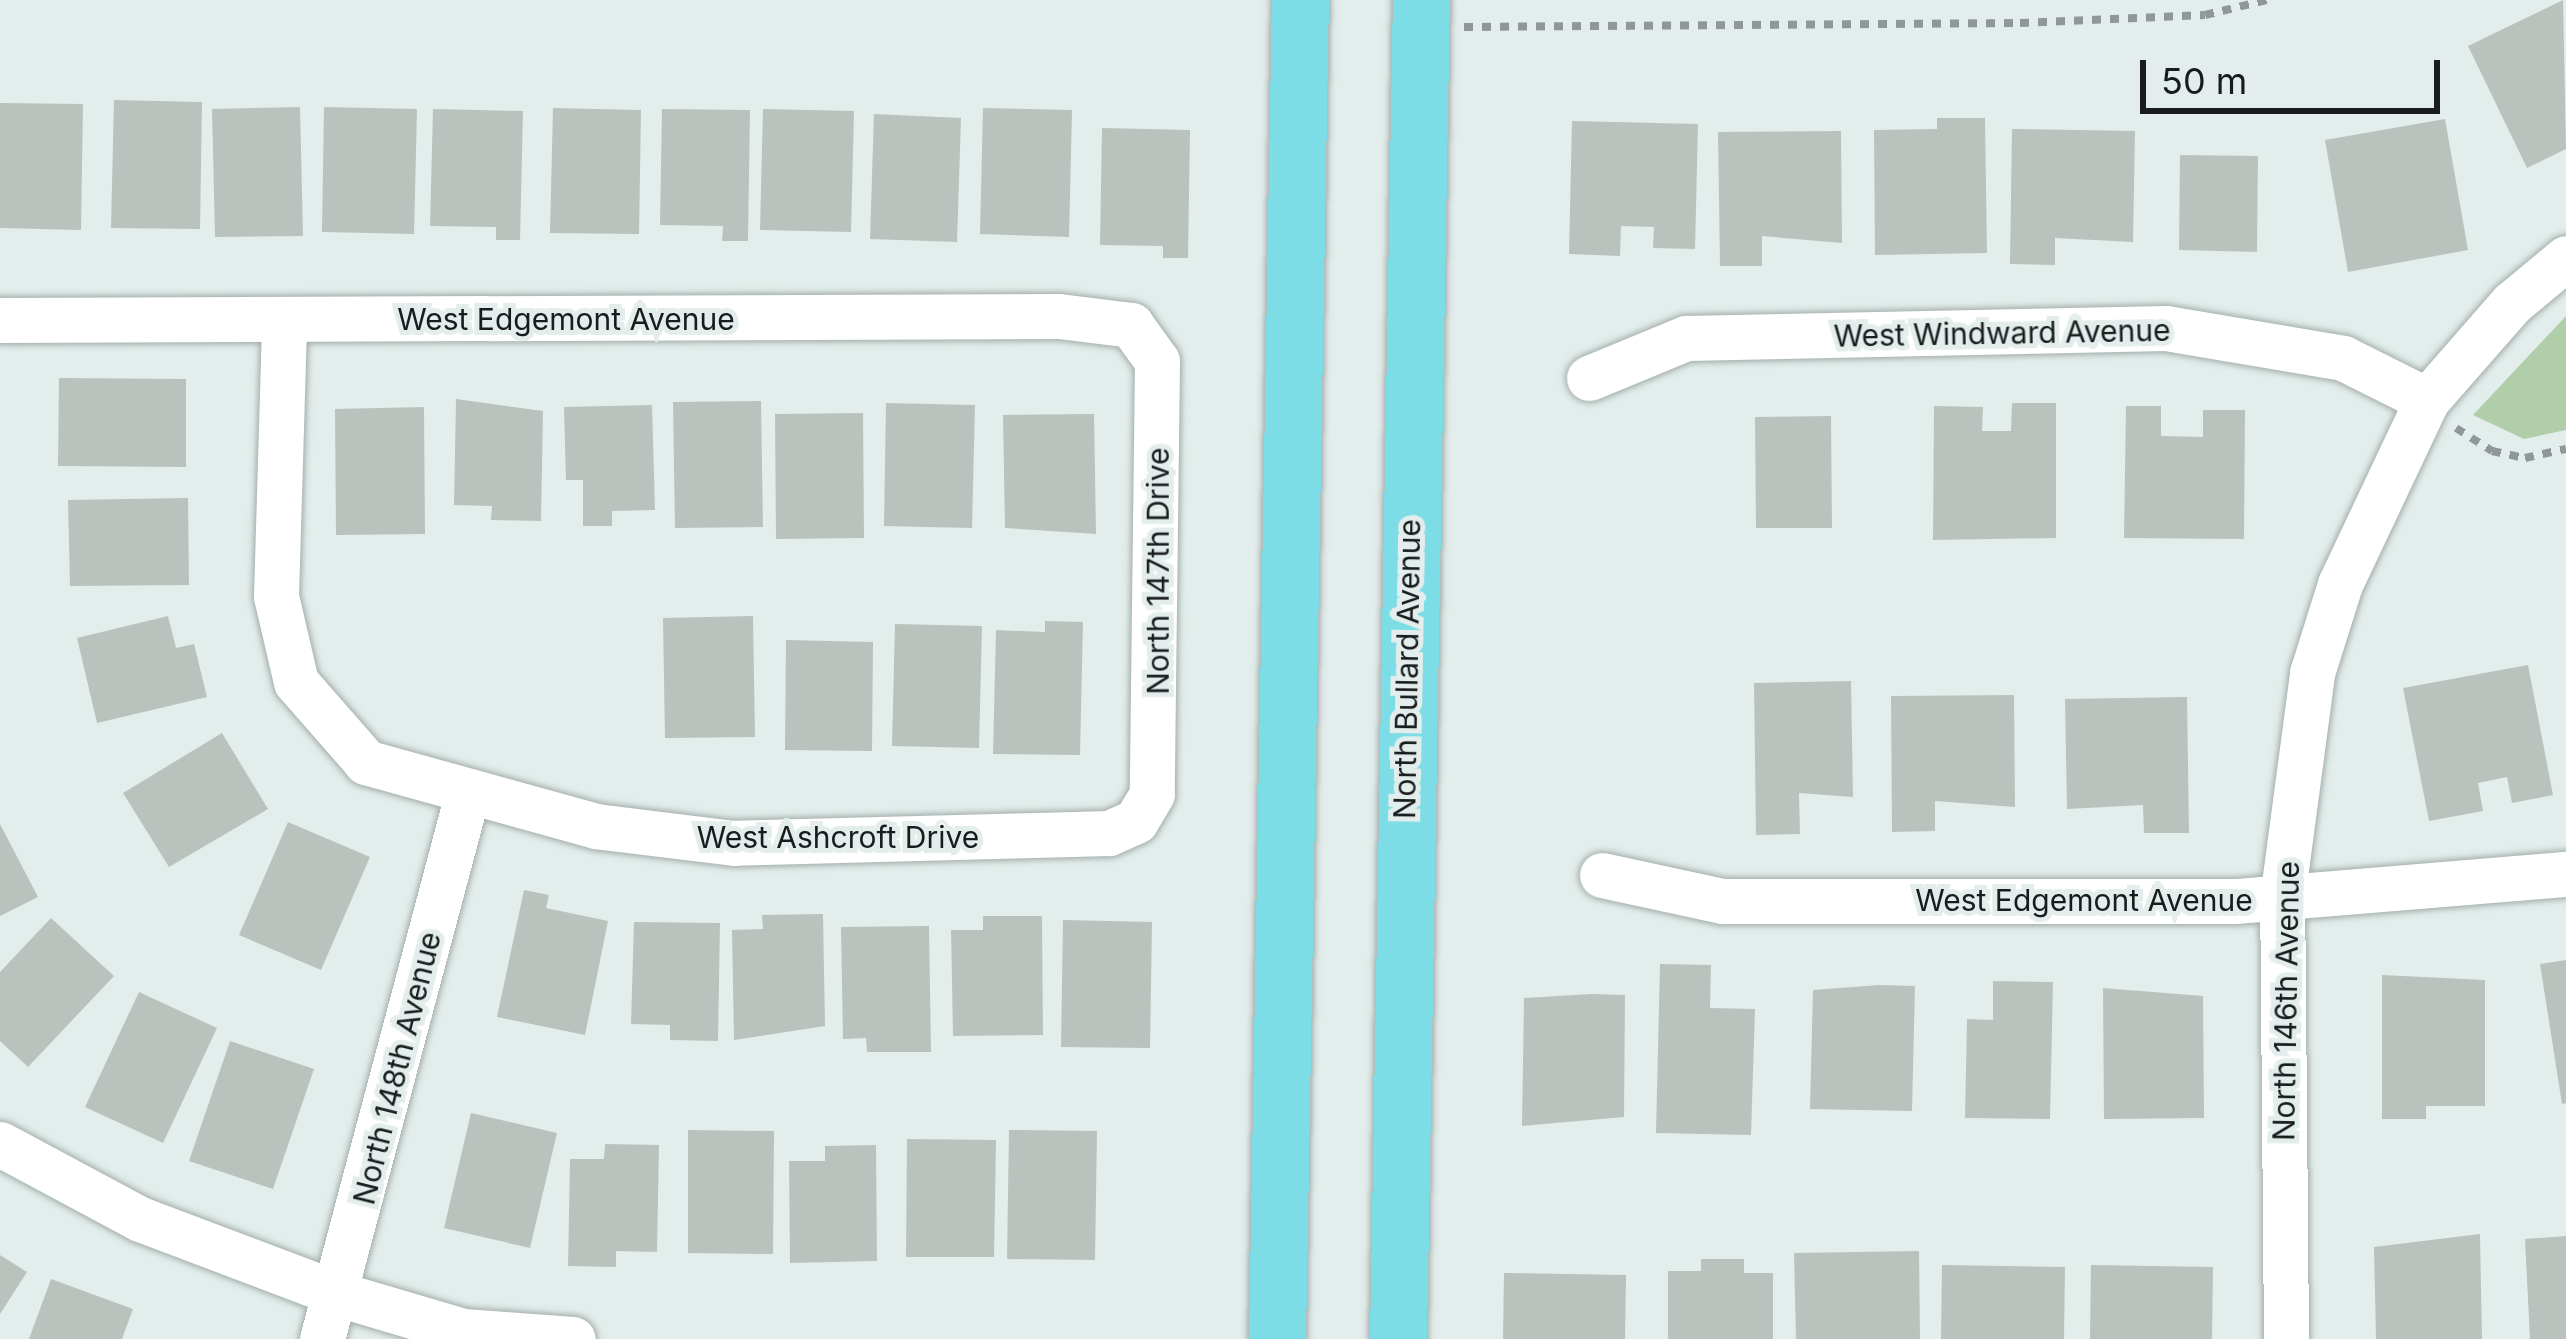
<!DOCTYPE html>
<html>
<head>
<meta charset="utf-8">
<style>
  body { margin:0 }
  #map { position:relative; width:2566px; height:1339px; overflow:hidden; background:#e3eeec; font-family:Inter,sans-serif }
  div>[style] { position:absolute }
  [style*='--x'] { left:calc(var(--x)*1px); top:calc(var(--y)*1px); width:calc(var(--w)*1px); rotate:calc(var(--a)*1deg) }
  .green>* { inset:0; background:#afcea9 }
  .building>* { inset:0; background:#b9c2bd }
  .path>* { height:8px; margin-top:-4px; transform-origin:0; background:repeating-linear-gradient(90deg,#8f9896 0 9px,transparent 0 18px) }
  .roads { filter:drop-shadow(0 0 3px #a4afad) drop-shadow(0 0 3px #a4afad) }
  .minor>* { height:45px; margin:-22.5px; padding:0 22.5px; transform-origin:22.5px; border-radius:22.5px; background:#fff }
  .major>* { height:57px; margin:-28.5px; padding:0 28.5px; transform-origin:28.5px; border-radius:28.5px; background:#7ddde6 }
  span { translate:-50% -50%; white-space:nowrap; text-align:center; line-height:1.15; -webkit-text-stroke:10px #e3eeec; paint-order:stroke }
  .street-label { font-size:30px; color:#181c1c }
  .scale { position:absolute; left:2140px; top:60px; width:300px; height:54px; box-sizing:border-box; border:6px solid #181c1c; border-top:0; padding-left:15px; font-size:36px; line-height:42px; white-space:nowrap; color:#181c1c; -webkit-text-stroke:9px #e3eeec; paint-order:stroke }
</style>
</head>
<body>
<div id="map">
  <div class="green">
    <i style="clip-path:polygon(2566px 316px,2566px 430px,2524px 439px,2473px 415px)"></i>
  </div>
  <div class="building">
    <i style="clip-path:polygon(2563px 0,2566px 149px,2527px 168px,2468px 46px)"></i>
    <i style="clip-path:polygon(114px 100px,202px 102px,200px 229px,111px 228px)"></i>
    <i style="clip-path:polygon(0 103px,83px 104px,81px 230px,0 228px)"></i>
    <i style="clip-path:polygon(300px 107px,303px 236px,215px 237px,212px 109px)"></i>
    <i style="clip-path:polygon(324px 107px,417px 109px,414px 234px,322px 232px)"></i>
    <i style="clip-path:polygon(553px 108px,641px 110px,639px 234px,550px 233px)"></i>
    <i style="clip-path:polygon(983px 108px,1072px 110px,1069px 237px,980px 234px)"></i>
    <i style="clip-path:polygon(433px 109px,523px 111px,520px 240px,496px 240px,496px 227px,430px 226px)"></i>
    <i style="clip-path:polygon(662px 109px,750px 110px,748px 241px,722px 241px,723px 226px,660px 225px)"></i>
    <i style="clip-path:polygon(763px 109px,854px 111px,851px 232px,760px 230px)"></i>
    <i style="clip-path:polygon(874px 114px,961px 118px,957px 242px,870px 239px)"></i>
    <i style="clip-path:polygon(1937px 118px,1985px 118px,1987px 253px,1875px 255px,1874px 130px,1937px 129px)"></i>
    <i style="clip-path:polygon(2445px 119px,2468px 250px,2348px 272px,2325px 140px)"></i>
    <i style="clip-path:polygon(1572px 121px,1698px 124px,1695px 249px,1653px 248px,1654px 227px,1621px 226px,1620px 256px,1569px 254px)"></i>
    <i style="clip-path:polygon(1102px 128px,1190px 130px,1188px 258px,1163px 258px,1163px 246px,1100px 245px)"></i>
    <i style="clip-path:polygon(2012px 129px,2135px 131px,2133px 242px,2055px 238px,2055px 265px,2010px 264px)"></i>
    <i style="clip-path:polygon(1841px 131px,1842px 243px,1762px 236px,1762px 266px,1720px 266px,1718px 132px)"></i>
    <i style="clip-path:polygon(2180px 155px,2258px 156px,2257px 252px,2179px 250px)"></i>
    <i style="clip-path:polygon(59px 378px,186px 379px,186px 467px,58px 466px)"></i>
    <i style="clip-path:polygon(456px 399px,543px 411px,541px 521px,491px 520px,492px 506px,454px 505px)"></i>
    <i style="clip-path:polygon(761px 401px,763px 527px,675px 528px,673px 402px)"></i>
    <i style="clip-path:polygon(886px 403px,975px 405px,972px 528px,884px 526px)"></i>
    <i style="clip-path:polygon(2012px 403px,2056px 403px,2056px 538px,1933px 540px,1934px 406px,1983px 407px,1982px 431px,2011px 431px)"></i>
    <i style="clip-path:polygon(652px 405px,655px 510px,612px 511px,612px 526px,583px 526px,583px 480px,566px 480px,564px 407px)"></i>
    <i style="clip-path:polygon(2126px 406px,2161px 406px,2161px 436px,2203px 437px,2203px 410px,2245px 410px,2244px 539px,2124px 538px)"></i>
    <i style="clip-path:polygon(424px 407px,425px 534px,336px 535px,335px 409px)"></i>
    <i style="clip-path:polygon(863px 413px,864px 538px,776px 539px,775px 414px)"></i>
    <i style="clip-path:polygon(1094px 414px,1096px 534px,1005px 528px,1003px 415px)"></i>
    <i style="clip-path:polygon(1831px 416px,1832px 528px,1756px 528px,1755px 417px)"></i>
    <i style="clip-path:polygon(188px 498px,189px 585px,70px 586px,68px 500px)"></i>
    <i style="clip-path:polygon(168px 616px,176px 648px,194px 644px,207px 697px,97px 723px,77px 638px)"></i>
    <i style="clip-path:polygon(753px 616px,755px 737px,665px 738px,663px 618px)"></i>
    <i style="clip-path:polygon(1045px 621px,1083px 622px,1080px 755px,993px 754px,996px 630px,1045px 632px)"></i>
    <i style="clip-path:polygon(895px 624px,982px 626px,979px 748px,892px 746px)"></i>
    <i style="clip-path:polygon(786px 640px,873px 642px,872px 751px,785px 750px)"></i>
    <i style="clip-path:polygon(2528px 665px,2553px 795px,2512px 803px,2507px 777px,2478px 783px,2483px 811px,2429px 821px,2403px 688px)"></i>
    <i style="clip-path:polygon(1851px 681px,1853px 797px,1799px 793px,1800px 834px,1756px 835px,1754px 683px)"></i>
    <i style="clip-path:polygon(2014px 695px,2015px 807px,1935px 801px,1935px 831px,1892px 832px,1891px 696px)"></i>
    <i style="clip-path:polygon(2187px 697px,2189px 833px,2144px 833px,2143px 805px,2067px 809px,2065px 699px)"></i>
    <i style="clip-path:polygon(222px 733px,268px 809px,169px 867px,123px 793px)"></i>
    <i style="clip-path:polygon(288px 822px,370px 857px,321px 970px,239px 935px)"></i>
    <i style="clip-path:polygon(0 824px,38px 897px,0 916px)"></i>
    <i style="clip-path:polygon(524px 890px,549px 895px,546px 908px,608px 921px,585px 1035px,497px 1017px)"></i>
    <i style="clip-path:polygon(823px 914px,825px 1026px,734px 1040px,732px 930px,763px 929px,762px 915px)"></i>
    <i style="clip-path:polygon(983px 916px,1042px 916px,1043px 1035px,953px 1036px,951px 930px,983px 930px)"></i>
    <i style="clip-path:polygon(51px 918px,114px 976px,28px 1067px,0 1041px,0 972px)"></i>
    <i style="clip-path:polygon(1063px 920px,1152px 922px,1150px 1048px,1061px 1047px)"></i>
    <i style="clip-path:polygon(634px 922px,720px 923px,718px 1041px,670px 1040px,670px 1025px,631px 1024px)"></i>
    <i style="clip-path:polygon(929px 926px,931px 1052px,867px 1052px,866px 1038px,843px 1039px,841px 927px)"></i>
    <i style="clip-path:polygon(2566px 960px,2566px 1103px,2562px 1104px,2540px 964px)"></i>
    <i style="clip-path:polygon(1660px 964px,1711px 965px,1710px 1008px,1755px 1009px,1751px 1135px,1656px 1133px)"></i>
    <i style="clip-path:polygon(2382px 975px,2485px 980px,2485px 1106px,2426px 1106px,2426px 1119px,2382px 1119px)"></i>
    <i style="clip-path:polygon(1993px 981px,2053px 982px,2050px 1119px,1965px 1118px,1967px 1019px,1993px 1020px)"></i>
    <i style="clip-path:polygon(1879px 985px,1915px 986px,1912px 1111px,1810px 1109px,1813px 990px)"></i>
    <i style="clip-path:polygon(2103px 988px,2203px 996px,2204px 1118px,2104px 1119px)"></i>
    <i style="clip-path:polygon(139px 992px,217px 1028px,163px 1143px,85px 1107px)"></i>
    <i style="clip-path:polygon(1591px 994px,1625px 995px,1624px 1117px,1522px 1126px,1524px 998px)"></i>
    <i style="clip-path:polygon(230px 1041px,314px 1069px,273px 1189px,189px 1161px)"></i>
    <i style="clip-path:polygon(471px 1113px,557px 1133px,530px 1248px,444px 1228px)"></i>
    <i style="clip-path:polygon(688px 1130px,774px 1131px,773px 1254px,688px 1253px)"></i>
    <i style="clip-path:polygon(1009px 1130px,1097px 1131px,1095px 1260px,1007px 1259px)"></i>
    <i style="clip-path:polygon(907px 1139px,996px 1140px,994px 1257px,906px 1257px)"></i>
    <i style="clip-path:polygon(605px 1144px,659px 1145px,657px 1252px,616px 1251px,616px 1267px,568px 1266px,570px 1159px,604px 1159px)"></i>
    <i style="clip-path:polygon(876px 1145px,877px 1261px,790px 1263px,789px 1161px,825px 1161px,825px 1146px)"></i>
    <i style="clip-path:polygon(2480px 1234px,2482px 1339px,2376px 1339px,2374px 1247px)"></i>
    <i style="clip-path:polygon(2566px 1236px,2566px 1339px,2530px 1339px,2525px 1239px)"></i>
    <i style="clip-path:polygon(1919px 1251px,1920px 1339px,1796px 1339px,1794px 1253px)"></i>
    <i style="clip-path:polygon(0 1255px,27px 1272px,0 1314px)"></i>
    <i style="clip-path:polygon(1701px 1259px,1744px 1259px,1744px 1273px,1773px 1273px,1773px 1339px,1668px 1339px,1668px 1271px,1701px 1271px)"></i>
    <i style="clip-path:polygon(1942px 1265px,2065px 1267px,2064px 1339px,1941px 1339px)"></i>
    <i style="clip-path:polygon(2091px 1265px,2213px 1267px,2212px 1339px,2090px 1339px)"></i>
    <i style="clip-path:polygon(1504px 1273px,1626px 1275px,1625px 1339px,1503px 1339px)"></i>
    <i style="clip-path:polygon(51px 1279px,133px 1309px,122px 1339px,29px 1339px)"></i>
  </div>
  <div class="path">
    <i style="--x:1464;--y:27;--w:556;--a:-0.41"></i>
    <i style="--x:2020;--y:23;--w:185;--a:-2.5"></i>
    <i style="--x:2205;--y:15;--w:64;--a:-13.6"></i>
    <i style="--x:2456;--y:428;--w:43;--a:32.6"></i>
    <i style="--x:2492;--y:451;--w:34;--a:12"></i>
    <i style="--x:2525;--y:458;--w:42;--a:-12.4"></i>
  </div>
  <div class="roads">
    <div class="minor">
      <i style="--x:0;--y:320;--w:1059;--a:-0.22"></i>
      <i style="--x:1059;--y:316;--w:73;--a:7.1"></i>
      <i style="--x:1131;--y:325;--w:44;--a:54.2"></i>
      <i style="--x:1157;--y:361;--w:433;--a:90.7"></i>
      <i style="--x:1152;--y:794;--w:31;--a:121"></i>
      <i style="--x:1136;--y:821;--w:30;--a:156"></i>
      <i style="--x:1109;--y:833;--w:375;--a:178.5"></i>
      <i style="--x:734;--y:843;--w:139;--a:-173"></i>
      <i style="--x:596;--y:826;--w:239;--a:-164.5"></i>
      <i style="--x:366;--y:762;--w:106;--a:-131.2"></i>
      <i style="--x:296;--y:682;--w:88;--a:-103.1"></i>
      <i style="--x:276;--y:596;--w:275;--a:-88.3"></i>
      <i style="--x:1589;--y:378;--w:105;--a:-22.4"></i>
      <i style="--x:1686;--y:338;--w:480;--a:-1.2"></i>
      <i style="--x:2166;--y:328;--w:180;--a:9.6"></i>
      <i style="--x:2343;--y:358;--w:94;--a:26.6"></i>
      <i style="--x:1602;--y:875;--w:123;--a:12.2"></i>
      <i style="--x:1722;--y:901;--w:514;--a:0"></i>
      <i style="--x:2236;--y:901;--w:331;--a:-4.7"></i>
      <i style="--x:0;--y:1144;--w:159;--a:28.2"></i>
      <i style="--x:140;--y:1219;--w:212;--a:20.7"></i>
      <i style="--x:338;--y:1294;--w:130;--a:16.5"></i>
      <i style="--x:463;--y:1331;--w:110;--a:4.2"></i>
      <i style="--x:322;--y:1339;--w:563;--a:-75.08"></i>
      <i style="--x:2286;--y:1339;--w:440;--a:-90.5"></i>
      <i style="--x:2282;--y:899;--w:228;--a:-82.4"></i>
      <i style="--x:2312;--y:673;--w:93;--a:-72.5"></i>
      <i style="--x:2340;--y:584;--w:204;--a:-64.7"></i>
      <i style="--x:2427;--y:400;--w:129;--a:-48.8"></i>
      <i style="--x:2512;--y:303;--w:70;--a:-39.8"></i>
    </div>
    <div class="major">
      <i style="--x:1277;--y:1339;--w:1339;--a:-89.02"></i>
      <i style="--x:1398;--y:1339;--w:1339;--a:-89.02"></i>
    </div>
  </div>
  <div class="street-label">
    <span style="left:566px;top:319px">West Edgemont Avenue</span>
    <span style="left:2002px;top:333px;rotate:-1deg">West Windward Avenue</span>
    <span style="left:1158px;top:571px;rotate:-90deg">North 147th Drive</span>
    <span style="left:1407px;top:669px;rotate:-89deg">North Bullard Avenue</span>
    <span style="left:838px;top:837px">West Ashcroft Drive</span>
    <span style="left:2084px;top:900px">West Edgemont Avenue</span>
    <span style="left:2286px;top:1001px;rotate:-89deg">North 146th Avenue</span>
    <span style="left:397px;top:1068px;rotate:-76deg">North 148th Avenue</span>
  </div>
  <div class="scale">50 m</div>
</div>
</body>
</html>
